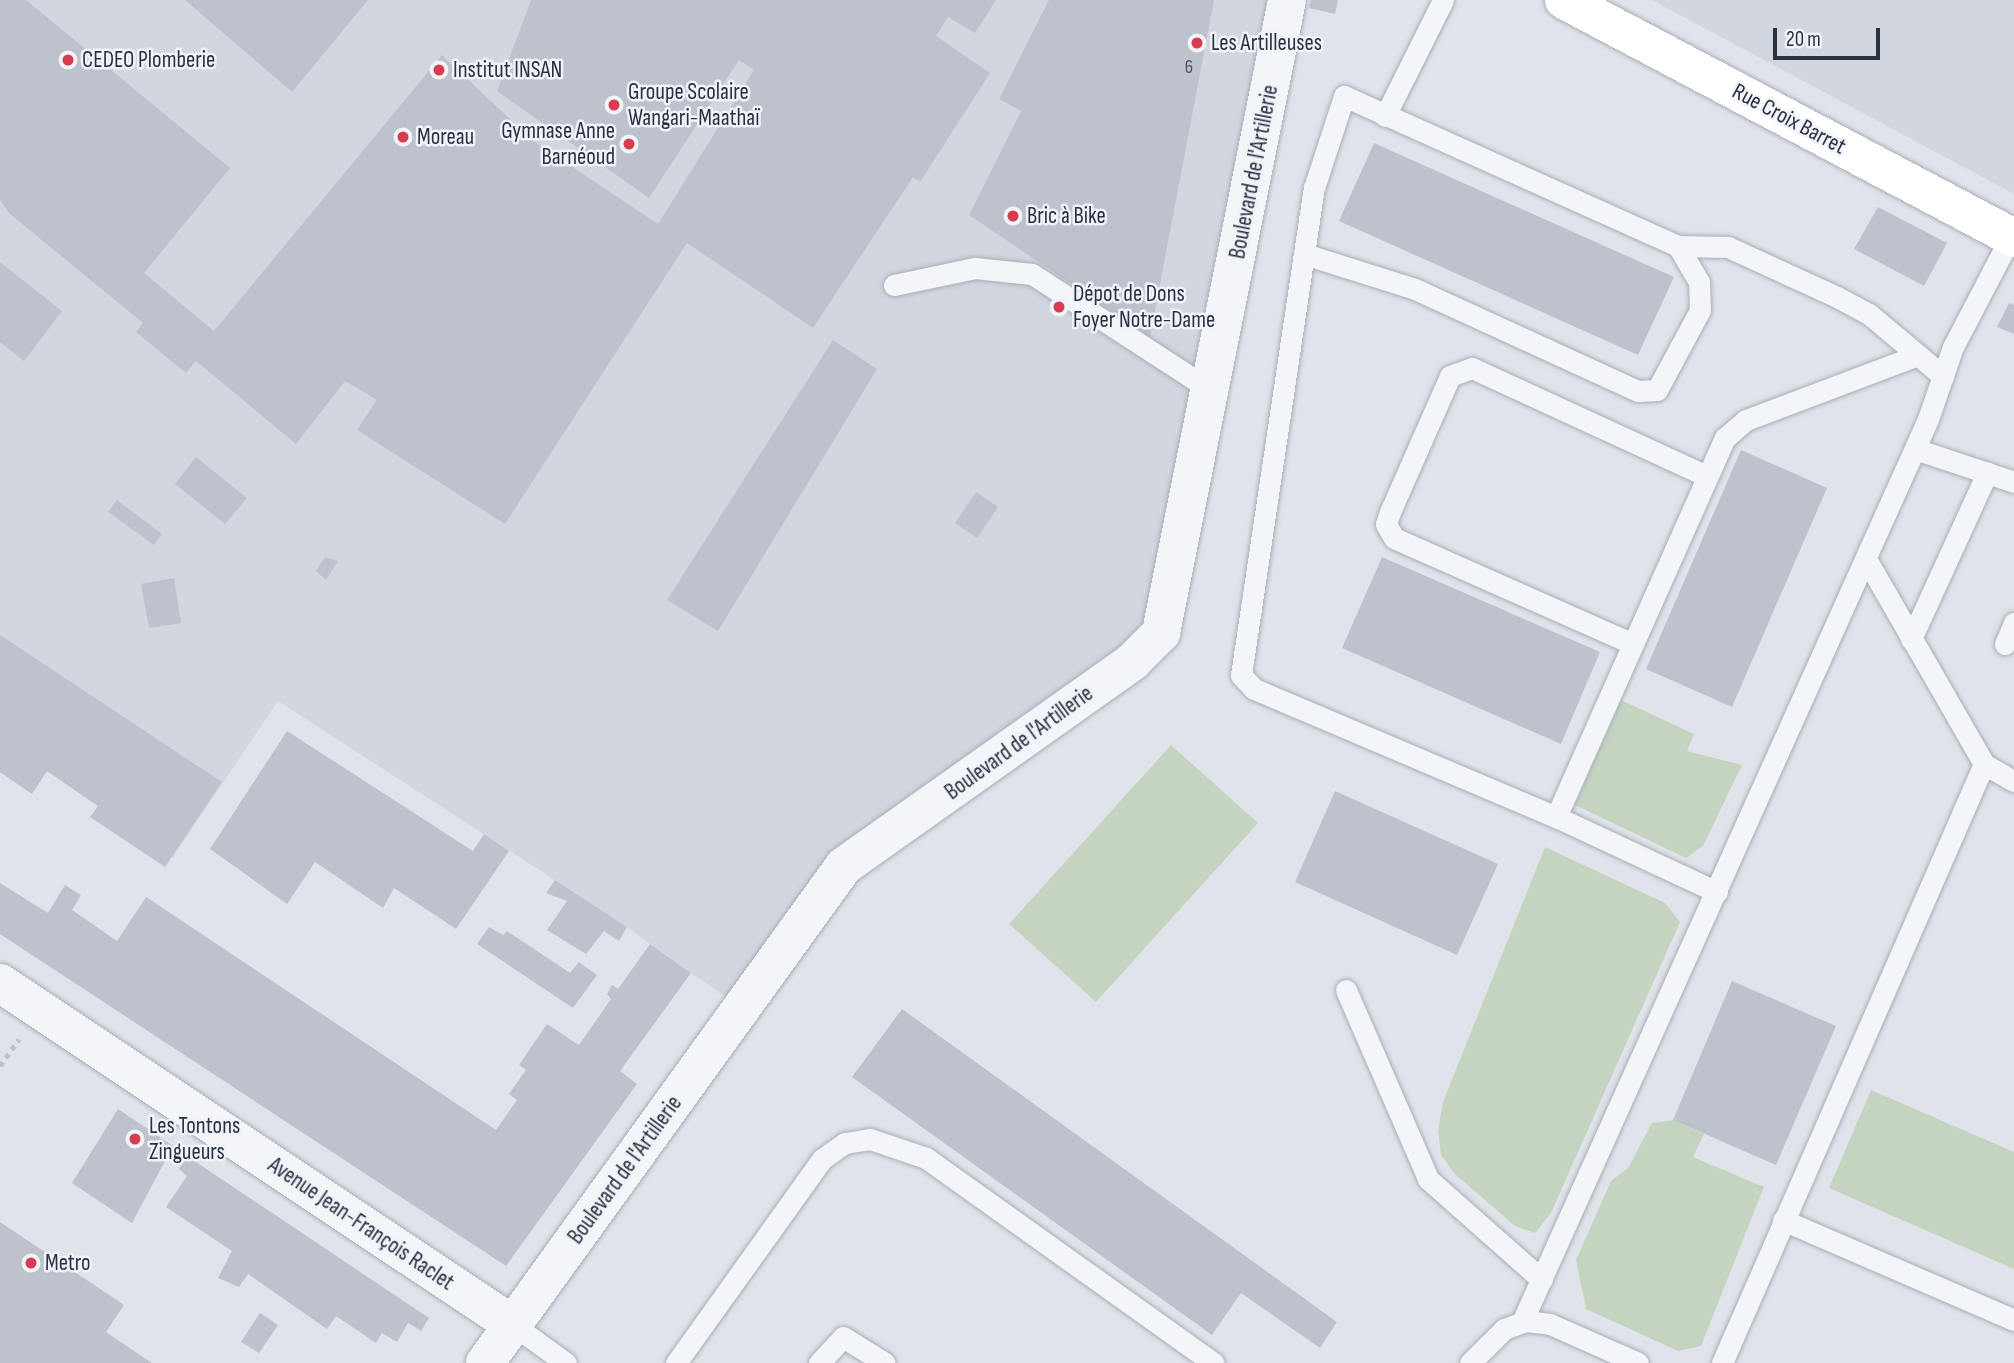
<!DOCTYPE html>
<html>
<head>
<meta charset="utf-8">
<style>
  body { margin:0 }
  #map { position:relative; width:2014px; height:1363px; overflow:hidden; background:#e0e4ea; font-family:"Sofia Sans Condensed",sans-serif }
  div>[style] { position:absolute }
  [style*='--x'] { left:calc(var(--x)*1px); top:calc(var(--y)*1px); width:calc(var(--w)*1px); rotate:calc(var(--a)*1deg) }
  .built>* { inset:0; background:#d2d6df }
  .green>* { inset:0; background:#c5d4c1 }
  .building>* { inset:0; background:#bdc2cd }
  .path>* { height:4.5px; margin-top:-2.25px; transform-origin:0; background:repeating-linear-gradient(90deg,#bec2c9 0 5px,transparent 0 10px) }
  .roads { filter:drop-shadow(0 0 2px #a9aeb8) drop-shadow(0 0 2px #a9aeb8) }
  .lane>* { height:21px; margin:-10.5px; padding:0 10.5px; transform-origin:10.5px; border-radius:10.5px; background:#f3f5f8 }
  .street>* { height:38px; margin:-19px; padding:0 19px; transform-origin:19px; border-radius:19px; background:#f3f5f8 }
  .secondary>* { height:38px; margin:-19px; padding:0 19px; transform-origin:19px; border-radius:19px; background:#fff }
  .dots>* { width:19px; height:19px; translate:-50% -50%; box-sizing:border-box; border:4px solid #f0f3f7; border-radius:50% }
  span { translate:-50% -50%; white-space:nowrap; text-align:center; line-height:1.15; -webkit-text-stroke:5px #f0f3f7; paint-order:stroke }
  .number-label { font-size:19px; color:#4d5466 }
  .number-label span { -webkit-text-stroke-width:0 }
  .poi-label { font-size:23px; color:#283043 }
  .left { translate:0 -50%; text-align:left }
  .right { translate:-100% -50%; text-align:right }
  .street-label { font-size:23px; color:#283043 }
  .scale { position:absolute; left:1773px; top:28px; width:107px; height:32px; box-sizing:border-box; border:4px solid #283043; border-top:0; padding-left:9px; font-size:21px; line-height:24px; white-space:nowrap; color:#283043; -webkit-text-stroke:5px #f0f3f7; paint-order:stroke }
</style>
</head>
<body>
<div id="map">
  <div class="built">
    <i style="clip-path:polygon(0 0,1287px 0,1161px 633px,844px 866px,741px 1008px,618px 921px,278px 701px,173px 857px,0 739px)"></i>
    <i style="clip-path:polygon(1652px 0,2014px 0,2014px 194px)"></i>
  </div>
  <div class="green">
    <i style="clip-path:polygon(1621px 700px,1694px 734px,1687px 751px,1742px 765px,1703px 846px,1686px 858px,1575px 805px)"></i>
    <i style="clip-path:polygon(1171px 745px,1258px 823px,1096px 1002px,1009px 924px)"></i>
    <i style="clip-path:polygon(1545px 847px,1665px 903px,1680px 922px,1551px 1213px,1535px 1233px,1515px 1226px,1455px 1174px,1441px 1155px,1438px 1131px,1443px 1102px)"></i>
    <i style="clip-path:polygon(1871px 1090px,2014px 1152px,2014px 1269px,1829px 1188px)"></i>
    <i style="clip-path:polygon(1673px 1120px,1704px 1134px,1693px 1157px,1764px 1187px,1701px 1346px,1678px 1351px,1586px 1309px,1576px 1260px,1611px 1181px,1628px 1168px,1652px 1123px)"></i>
  </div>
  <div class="building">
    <i style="clip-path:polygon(0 0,26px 0,230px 168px,144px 273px,214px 331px,442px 55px,532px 140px,658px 224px,754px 70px,739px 60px,649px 198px,497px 91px,531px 0,996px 0,975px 33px,948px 17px,936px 36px,990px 73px,920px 182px,913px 177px,813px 328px,687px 243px,505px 524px,357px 430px,377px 400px,345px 381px,296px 444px,196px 361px,186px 373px,136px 332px,143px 323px,10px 214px,0 200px)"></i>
    <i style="clip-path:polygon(185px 0,368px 0,292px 92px)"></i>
    <i style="clip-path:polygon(1049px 0,1214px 0,1150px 337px,969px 215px,1021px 111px,999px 99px)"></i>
    <i style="clip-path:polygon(1311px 0,1338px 0,1335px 14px,1309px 8px)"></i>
    <i style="clip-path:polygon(1374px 143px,1674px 277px,1638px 355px,1339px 221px)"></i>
    <i style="clip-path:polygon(1878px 207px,1947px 243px,1924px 286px,1854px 249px)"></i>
    <i style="clip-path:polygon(0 262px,62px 311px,24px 361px,0 342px)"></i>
    <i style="clip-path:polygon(2009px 303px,2014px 305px,2014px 334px,1997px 327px)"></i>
    <i style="clip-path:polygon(833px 340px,877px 369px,718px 631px,667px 600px)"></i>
    <i style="clip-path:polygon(1741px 450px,1827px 488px,1732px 707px,1646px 669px)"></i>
    <i style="clip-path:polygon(196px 457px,247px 498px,225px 524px,175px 484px)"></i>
    <i style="clip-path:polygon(976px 492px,998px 507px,977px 538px,955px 523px)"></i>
    <i style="clip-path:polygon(117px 500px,162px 534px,154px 545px,108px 512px)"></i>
    <i style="clip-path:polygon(325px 557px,338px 561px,326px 580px,316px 571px)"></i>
    <i style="clip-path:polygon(1382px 557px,1600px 652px,1561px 744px,1342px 648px)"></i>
    <i style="clip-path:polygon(174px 578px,181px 623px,149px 628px,141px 584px)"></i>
    <i style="clip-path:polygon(0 635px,222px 782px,165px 867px,90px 817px,98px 806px,47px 771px,32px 794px,0 772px)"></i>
    <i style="clip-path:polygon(287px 731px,473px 851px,484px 834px,509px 851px,456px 929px,394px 888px,383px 908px,315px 862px,287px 904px,210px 849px)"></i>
    <i style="clip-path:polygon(1335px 791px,1498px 864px,1457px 955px,1295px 882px)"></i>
    <i style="clip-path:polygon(555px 880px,627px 927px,619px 941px,604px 931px,586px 954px,547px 930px,567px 901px,546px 893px)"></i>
    <i style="clip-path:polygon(0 883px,48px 913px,65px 885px,81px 895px,72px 910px,117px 941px,146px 897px,496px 1130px,517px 1100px,509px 1094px,526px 1070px,519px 1065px,547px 1024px,579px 1045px,611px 999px,607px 994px,612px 985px,618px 989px,650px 944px,691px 973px,620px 1071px,637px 1084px,506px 1266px,0 934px)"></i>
    <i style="clip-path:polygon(489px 927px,503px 935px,507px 931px,570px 973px,579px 962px,597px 975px,573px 1008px,477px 944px)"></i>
    <i style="clip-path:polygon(1732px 981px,1836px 1026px,1776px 1165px,1673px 1120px)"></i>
    <i style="clip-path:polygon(902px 1009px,1337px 1322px,1320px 1348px,1241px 1293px,1212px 1335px,852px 1077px)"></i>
    <i style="clip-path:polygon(118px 1109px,173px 1146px,132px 1223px,72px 1183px)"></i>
    <i style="clip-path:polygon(187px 1156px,429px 1318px,421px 1331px,408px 1323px,397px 1342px,382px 1333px,376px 1343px,336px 1316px,327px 1329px,248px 1274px,239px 1287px,218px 1278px,232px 1251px,166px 1207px,187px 1176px,179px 1169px)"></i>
    <i style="clip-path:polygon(0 1222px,124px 1305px,106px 1332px,152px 1363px,0 1363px)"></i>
    <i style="clip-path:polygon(260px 1313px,278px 1325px,259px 1353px,241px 1342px)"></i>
  </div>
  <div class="path">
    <i style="--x:0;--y:1066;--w:33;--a:-55"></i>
  </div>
  <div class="roads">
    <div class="lane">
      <i style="--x:1385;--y:116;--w:130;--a:-63.4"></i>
      <i style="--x:1304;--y:254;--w:116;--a:17.5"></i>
      <i style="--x:1415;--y:289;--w:245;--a:24.6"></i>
      <i style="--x:1638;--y:391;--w:19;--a:-3"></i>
      <i style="--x:1657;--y:390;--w:91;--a:-61.7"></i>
      <i style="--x:1700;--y:310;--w:28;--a:-92"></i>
      <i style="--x:1699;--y:282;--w:42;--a:-120.3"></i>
      <i style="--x:894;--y:285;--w:83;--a:-11.9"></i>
      <i style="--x:975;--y:268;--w:57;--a:6"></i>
      <i style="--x:1032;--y:274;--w:215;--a:33"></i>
      <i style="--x:1915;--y:449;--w:104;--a:18.4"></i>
      <i style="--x:1911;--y:639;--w:183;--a:-65.4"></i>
      <i style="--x:1631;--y:643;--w:259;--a:-156.1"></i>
      <i style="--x:1394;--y:538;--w:16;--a:-120"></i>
      <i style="--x:1386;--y:524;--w:13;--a:-72"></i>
      <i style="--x:1390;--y:512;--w:149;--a:-66.2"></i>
      <i style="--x:1450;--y:376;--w:23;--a:-20"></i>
      <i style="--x:1472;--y:368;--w:259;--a:24.7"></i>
      <i style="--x:2005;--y:644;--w:23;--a:-67"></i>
      <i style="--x:1984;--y:764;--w:34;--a:30"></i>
      <i style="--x:1556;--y:817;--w:328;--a:-157"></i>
      <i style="--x:1254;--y:689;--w:19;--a:-133"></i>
      <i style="--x:1241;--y:675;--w:492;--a:-81.5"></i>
      <i style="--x:1314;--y:188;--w:97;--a:-71.9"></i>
      <i style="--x:1344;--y:96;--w:366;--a:24.2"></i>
      <i style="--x:1678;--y:246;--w:50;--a:1.1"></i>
      <i style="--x:1728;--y:247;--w:120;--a:24.6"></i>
      <i style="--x:1837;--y:297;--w:36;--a:28"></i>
      <i style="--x:1869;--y:314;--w:97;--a:40"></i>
      <i style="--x:1717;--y:892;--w:178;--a:-155"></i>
      <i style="--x:1556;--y:817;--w:415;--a:-66"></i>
      <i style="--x:1725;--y:438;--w:28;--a:-41"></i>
      <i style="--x:1746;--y:420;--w:184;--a:-20.7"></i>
      <i style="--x:1346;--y:990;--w:206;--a:66.5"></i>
      <i style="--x:1428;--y:1179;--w:152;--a:41.5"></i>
      <i style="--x:1783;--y:1220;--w:252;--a:23.4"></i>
      <i style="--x:1522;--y:1322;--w:990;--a:-65.79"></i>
      <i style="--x:1928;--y:419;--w:76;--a:-70.9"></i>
      <i style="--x:1953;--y:347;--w:125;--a:-62.4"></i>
      <i style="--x:513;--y:1325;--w:65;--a:35.6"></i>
      <i style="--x:676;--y:1363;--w:251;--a:-54.4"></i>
      <i style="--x:822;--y:1159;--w:28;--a:-35"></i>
      <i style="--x:845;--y:1143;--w:25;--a:-9"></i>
      <i style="--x:870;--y:1139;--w:59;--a:18.7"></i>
      <i style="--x:926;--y:1158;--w:353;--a:35.5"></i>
      <i style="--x:819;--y:1363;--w:35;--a:-47"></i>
      <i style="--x:843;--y:1337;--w:49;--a:31.8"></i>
      <i style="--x:1470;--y:1363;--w:48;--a:-45"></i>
      <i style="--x:1504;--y:1329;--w:23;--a:-20"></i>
      <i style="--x:1526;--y:1321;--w:24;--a:7"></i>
      <i style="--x:1550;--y:1324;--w:96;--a:23.9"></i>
      <i style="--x:1722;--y:1363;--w:654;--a:-66.38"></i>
      <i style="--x:1984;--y:764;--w:237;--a:-119.9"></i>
    </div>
    <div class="street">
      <i style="--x:0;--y:983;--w:617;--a:33.69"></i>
      <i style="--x:485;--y:1363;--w:613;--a:-54.16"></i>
      <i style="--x:844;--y:866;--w:354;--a:-35.3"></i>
      <i style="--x:1133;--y:661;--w:40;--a:-45"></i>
      <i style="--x:1161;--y:633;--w:645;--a:-78.74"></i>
    </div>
    <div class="secondary">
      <i style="--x:1564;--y:0;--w:509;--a:27.87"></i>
    </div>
  </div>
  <div class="dots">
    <i style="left:1197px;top:43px;background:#d73d4e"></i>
    <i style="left:68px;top:60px;background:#d73d4e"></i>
    <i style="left:439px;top:70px;background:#d73d4e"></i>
    <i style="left:614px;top:105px;background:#d73d4e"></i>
    <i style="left:403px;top:137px;background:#d73d4e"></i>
    <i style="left:629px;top:144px;background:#d73d4e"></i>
    <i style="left:1013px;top:216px;background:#d73d4e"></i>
    <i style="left:1059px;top:307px;background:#d73d4e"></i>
    <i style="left:135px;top:1139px;background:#d73d4e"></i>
    <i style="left:31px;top:1263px;background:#d73d4e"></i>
  </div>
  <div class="number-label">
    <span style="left:1189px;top:68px">6</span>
  </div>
  <div class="poi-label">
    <span class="left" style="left:1211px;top:43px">Les Artilleuses</span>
    <span class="left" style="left:82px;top:60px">CEDEO Plomberie</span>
    <span class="left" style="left:453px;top:70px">Institut INSAN</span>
    <span class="left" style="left:628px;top:105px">Groupe Scolaire<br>Wangari-Maathaï</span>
    <span class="right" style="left:615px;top:144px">Gymnase Anne<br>Barnéoud</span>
    <span class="left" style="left:417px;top:137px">Moreau</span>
    <span class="left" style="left:1027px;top:216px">Bric à Bike</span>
    <span class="left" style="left:1073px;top:307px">Dépot de Dons<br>Foyer Notre-Dame</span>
    <span class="left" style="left:149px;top:1139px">Les Tontons<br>Zingueurs</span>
    <span class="left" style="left:45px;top:1263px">Metro</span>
  </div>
  <div class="street-label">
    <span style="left:1789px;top:119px;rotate:28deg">Rue Croix Barret</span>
    <span style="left:1254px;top:172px;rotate:-79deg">Boulevard de l'Artillerie</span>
    <span style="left:1019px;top:743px;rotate:-36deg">Boulevard de l'Artillerie</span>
    <span style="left:625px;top:1170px;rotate:-54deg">Boulevard de l'Artillerie</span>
    <span style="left:361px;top:1224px;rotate:34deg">Avenue Jean-François Raclet</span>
  </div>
  <div class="scale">20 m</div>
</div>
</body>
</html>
